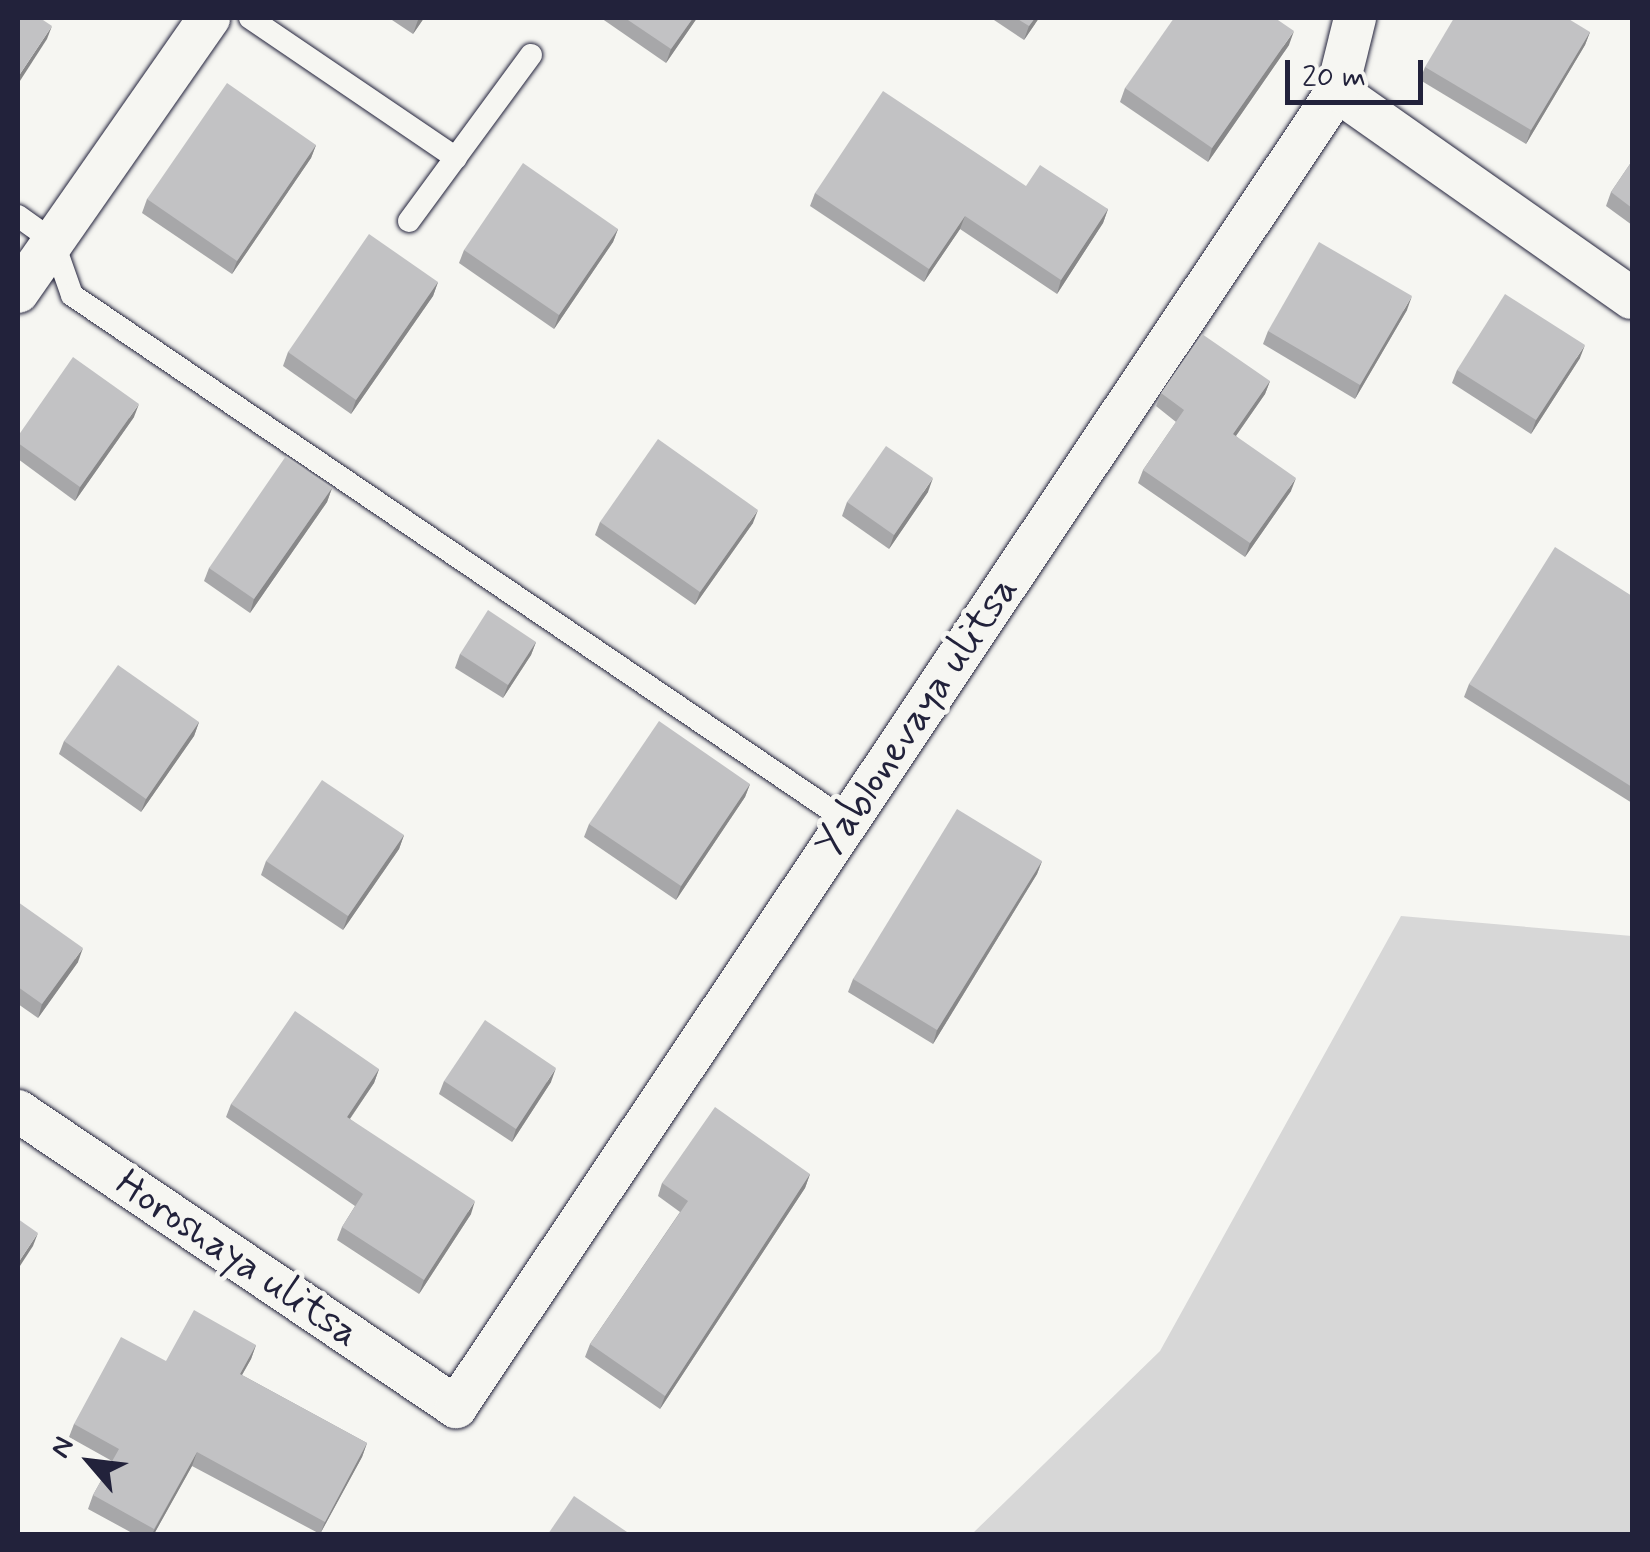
<!DOCTYPE html>
<html>
<head>
<meta charset="utf-8">
<style>
  body { margin:0 }
  #map { position:relative; width:1650px; height:1552px; overflow:hidden; background:#f6f6f2; font-family:Mynerve,sans-serif }
  div>[style] { position:absolute }
  [style*='--x'] { left:calc(var(--x)*1px); top:calc(var(--y)*1px); width:calc(var(--w)*1px); rotate:calc(var(--a)*1deg) }
  .green>* { inset:0; background:#d7d7d7 }
  .roads { filter:drop-shadow(0 0 2px #22223b) drop-shadow(0 0 2px #22223b) }
  .service>* { height:22px; margin:-11px; padding:0 11px; transform-origin:11px; border-radius:11px; background:#f6f6f2 }
  .minor>* { height:42px; margin:-21px; padding:0 21px; transform-origin:21px; border-radius:21px; background:#f6f6f2 }
  .wall>* { inset:0; background:#a7a7a9 }
  .shaded-wall>* { inset:0; background:#888889 }
  .building>* { inset:0; background:#c2c2c4 }
  span { translate:-50% -50%; white-space:nowrap; text-align:center; line-height:1.15; -webkit-text-stroke:10px #f6f6f2; paint-order:stroke }
  .street-label { font-size:40px; color:#22223b }
  .frame { position:absolute; inset:0; border:20px solid #22223b; pointer-events:none }
  .north { position:absolute; left:40px; top:1412px; width:100px; height:100px; -webkit-text-stroke:8px #f6f6f2; paint-order:stroke; rotate:298deg; font-size:28px; font-weight:700; line-height:40px; text-align:center; color:#22223b }
  .north::after { content:''; display:block; margin:auto; width:35px; height:45px; background:#22223b; clip-path:polygon(50% 0,100% 100%,50% 72%,0 100%) }
  .scale { position:absolute; left:1285px; top:60px; width:138px; height:45px; box-sizing:border-box; border:5px solid #22223b; border-top:0; padding-left:12px; font-size:30px; line-height:35px; white-space:nowrap; color:#22223b; -webkit-text-stroke:8px #f6f6f2; paint-order:stroke }
</style>
</head>
<body>
<div id="map">
  <div class="green">
    <i style="clip-path:polygon(1401px 916px,1632px 936px,1632px 1534px,972px 1534px,1160px 1351px)"></i>
  </div>
  <div class="roads">
    <div class="service">
      <i style="--x:250;--y:18;--w:249;--a:34.2"></i>
      <i style="--x:18;--y:216;--w:43;--a:35.5"></i>
      <i style="--x:53;--y:241;--w:57;--a:70.6"></i>
      <i style="--x:72;--y:295;--w:937;--a:34.17"></i>
      <i style="--x:409;--y:221;--w:206;--a:-53.7"></i>
    </div>
    <div class="minor">
      <i style="--x:1337;--y:91;--w:360;--a:35.1"></i>
      <i style="--x:18;--y:292;--w:334;--a:-55.1"></i>
      <i style="--x:18;--y:1111;--w:529;--a:34.05"></i>
      <i style="--x:456;--y:1407;--w:1584;--a:-56.2"></i>
      <i style="--x:1337;--y:91;--w:75;--a:-76.1"></i>
    </div>
  </div>
  <div class="wall">
    <i style="clip-path:polygon(389px 18px,424px 18px,413px 34px)"></i>
    <i style="clip-path:polygon(601px 18px,697px 18px,666px 63px)"></i>
    <i style="clip-path:polygon(991px 18px,1039px 18px,1024px 40px)"></i>
    <i style="clip-path:polygon(1590px 32px,1585px 45px,1526px 144px,1420px 80px,1425px 67px)"></i>
    <i style="clip-path:polygon(1289px 45px,1208px 162px,1120px 102px,1125px 88px)"></i>
    <i style="clip-path:polygon(316px 145px,311px 158px,232px 274px,142px 213px,147px 199px)"></i>
    <i style="clip-path:polygon(1632px 161px,1632px 225px,1606px 206px,1611px 192px)"></i>
    <i style="clip-path:polygon(1026px 186px,1108px 209px,1103px 223px,1057px 294px,960px 229px,924px 282px,810px 206px,815px 193px)"></i>
    <i style="clip-path:polygon(618px 229px,613px 242px,554px 329px,459px 263px,464px 250px)"></i>
    <i style="clip-path:polygon(438px 282px,433px 296px,351px 414px,283px 366px,288px 352px)"></i>
    <i style="clip-path:polygon(1407px 310px,1355px 399px,1263px 344px,1268px 331px)"></i>
    <i style="clip-path:polygon(1580px 358px,1531px 434px,1452px 383px,1457px 370px)"></i>
    <i style="clip-path:polygon(1270px 381px,1265px 394px,1236px 436px,1291px 491px,1245px 557px,1138px 483px,1143px 470px,1176px 422px,1156px 406px,1161px 393px)"></i>
    <i style="clip-path:polygon(134px 417px,75px 501px,18px 459px,18px 436px)"></i>
    <i style="clip-path:polygon(332px 488px,327px 502px,250px 613px,204px 581px,209px 568px)"></i>
    <i style="clip-path:polygon(928px 492px,889px 549px,842px 516px,847px 502px)"></i>
    <i style="clip-path:polygon(600px 522px,753px 523px,695px 605px,595px 535px)"></i>
    <i style="clip-path:polygon(1632px 596px,1632px 803px,1464px 697px,1469px 684px)"></i>
    <i style="clip-path:polygon(536px 642px,531px 655px,503px 698px,455px 668px,460px 654px)"></i>
    <i style="clip-path:polygon(199px 722px,194px 736px,141px 812px,59px 754px,64px 741px)"></i>
    <i style="clip-path:polygon(750px 784px,745px 797px,676px 900px,584px 837px,589px 824px)"></i>
    <i style="clip-path:polygon(404px 835px,399px 849px,343px 930px,261px 875px,266px 861px)"></i>
    <i style="clip-path:polygon(1042px 861px,1037px 874px,933px 1044px,848px 992px,853px 979px)"></i>
    <i style="clip-path:polygon(18px 902px,78px 962px,38px 1018px,18px 1004px)"></i>
    <i style="clip-path:polygon(379px 1069px,374px 1083px,350px 1119px,471px 1214px,419px 1294px,337px 1240px,342px 1227px,355px 1206px,226px 1117px,231px 1104px)"></i>
    <i style="clip-path:polygon(444px 1081px,551px 1082px,512px 1142px,439px 1094px)"></i>
    <i style="clip-path:polygon(810px 1174px,805px 1188px,660px 1409px,585px 1357px,590px 1344px,680px 1212px,658px 1196px,662px 1183px)"></i>
    <i style="clip-path:polygon(256px 1345px,251px 1359px,242px 1375px,367px 1443px,362px 1457px,320px 1534px,192px 1466px,154px 1534px,134px 1534px,88px 1509px,93px 1495px,112px 1461px,69px 1437px,74px 1424px,166px 1361px)"></i>
  </div>
  <div class="shaded-wall">
    <i style="clip-path:polygon(420px 18px,424px 18px,413px 34px,418px 20px)"></i>
    <i style="clip-path:polygon(693px 18px,697px 18px,666px 63px,671px 49px)"></i>
    <i style="clip-path:polygon(1035px 18px,1039px 18px,1024px 40px,1029px 26px)"></i>
    <i style="clip-path:polygon(52px 26px,47px 39px,18px 84px,18px 77px)"></i>
    <i style="clip-path:polygon(1294px 31px,1289px 45px,1208px 162px,1212px 148px)"></i>
    <i style="clip-path:polygon(1590px 32px,1585px 45px,1526px 144px,1531px 130px)"></i>
    <i style="clip-path:polygon(316px 145px,311px 158px,232px 274px,237px 261px)"></i>
    <i style="clip-path:polygon(1108px 209px,1103px 223px,1057px 294px,1061px 280px)"></i>
    <i style="clip-path:polygon(965px 216px,960px 229px,924px 282px,929px 269px)"></i>
    <i style="clip-path:polygon(618px 229px,613px 242px,554px 329px,559px 315px)"></i>
    <i style="clip-path:polygon(438px 282px,433px 296px,351px 414px,356px 400px)"></i>
    <i style="clip-path:polygon(1412px 296px,1407px 310px,1355px 399px,1360px 385px)"></i>
    <i style="clip-path:polygon(1585px 345px,1580px 358px,1531px 434px,1536px 420px)"></i>
    <i style="clip-path:polygon(1270px 381px,1265px 394px,1228px 447px,1233px 434px)"></i>
    <i style="clip-path:polygon(139px 404px,134px 417px,75px 501px,80px 487px)"></i>
    <i style="clip-path:polygon(933px 478px,928px 492px,889px 549px,894px 535px)"></i>
    <i style="clip-path:polygon(1296px 478px,1291px 491px,1245px 557px,1250px 543px)"></i>
    <i style="clip-path:polygon(332px 488px,327px 502px,250px 613px,254px 599px)"></i>
    <i style="clip-path:polygon(758px 510px,753px 523px,695px 605px,700px 592px)"></i>
    <i style="clip-path:polygon(536px 642px,531px 655px,503px 698px,508px 685px)"></i>
    <i style="clip-path:polygon(199px 722px,194px 736px,141px 812px,146px 799px)"></i>
    <i style="clip-path:polygon(750px 784px,745px 797px,676px 900px,681px 886px)"></i>
    <i style="clip-path:polygon(404px 835px,399px 849px,343px 930px,348px 916px)"></i>
    <i style="clip-path:polygon(1042px 861px,1037px 874px,933px 1044px,937px 1030px)"></i>
    <i style="clip-path:polygon(83px 948px,78px 962px,38px 1018px,42px 1004px)"></i>
    <i style="clip-path:polygon(556px 1068px,551px 1082px,512px 1142px,516px 1129px)"></i>
    <i style="clip-path:polygon(379px 1069px,374px 1083px,342px 1130px,347px 1117px)"></i>
    <i style="clip-path:polygon(810px 1174px,805px 1188px,660px 1409px,665px 1396px)"></i>
    <i style="clip-path:polygon(475px 1201px,471px 1214px,419px 1294px,424px 1280px)"></i>
    <i style="clip-path:polygon(38px 1233px,33px 1246px,18px 1269px,18px 1263px)"></i>
    <i style="clip-path:polygon(256px 1345px,251px 1359px,235px 1387px,240px 1374px)"></i>
    <i style="clip-path:polygon(367px 1443px,362px 1457px,320px 1534px,325px 1522px)"></i>
    <i style="clip-path:polygon(197px 1452px,192px 1466px,154px 1534px,152px 1534px)"></i>
  </div>
  <div class="building">
    <i style="clip-path:polygon(18px 18px,40px 18px,52px 26px,18px 77px)"></i>
    <i style="clip-path:polygon(625px 18px,693px 18px,671px 49px)"></i>
    <i style="clip-path:polygon(1016px 18px,1035px 18px,1029px 26px)"></i>
    <i style="clip-path:polygon(1174px 18px,1275px 18px,1294px 31px,1212px 148px,1125px 88px)"></i>
    <i style="clip-path:polygon(1454px 18px,1567px 18px,1590px 32px,1531px 130px,1425px 67px)"></i>
    <i style="clip-path:polygon(227px 83px,316px 145px,237px 261px,147px 199px)"></i>
    <i style="clip-path:polygon(883px 91px,1026px 186px,1040px 165px,1108px 209px,1061px 280px,965px 216px,929px 269px,815px 193px)"></i>
    <i style="clip-path:polygon(1632px 161px,1632px 208px,1611px 192px)"></i>
    <i style="clip-path:polygon(523px 163px,618px 229px,559px 315px,464px 250px)"></i>
    <i style="clip-path:polygon(369px 234px,438px 282px,356px 400px,288px 352px)"></i>
    <i style="clip-path:polygon(1319px 242px,1412px 296px,1360px 385px,1268px 331px)"></i>
    <i style="clip-path:polygon(1505px 294px,1585px 345px,1536px 420px,1457px 370px)"></i>
    <i style="clip-path:polygon(1202px 334px,1270px 381px,1233px 434px,1296px 478px,1250px 543px,1143px 470px,1184px 410px,1161px 393px)"></i>
    <i style="clip-path:polygon(73px 357px,139px 404px,80px 487px,18px 443px,18px 436px)"></i>
    <i style="clip-path:polygon(658px 439px,758px 510px,700px 592px,600px 522px)"></i>
    <i style="clip-path:polygon(886px 446px,933px 478px,894px 535px,847px 502px)"></i>
    <i style="clip-path:polygon(286px 456px,332px 488px,254px 599px,209px 568px)"></i>
    <i style="clip-path:polygon(1555px 547px,1632px 596px,1632px 787px,1469px 684px)"></i>
    <i style="clip-path:polygon(488px 610px,536px 642px,508px 685px,460px 654px)"></i>
    <i style="clip-path:polygon(118px 665px,199px 722px,146px 799px,64px 741px)"></i>
    <i style="clip-path:polygon(659px 721px,750px 784px,681px 886px,589px 824px)"></i>
    <i style="clip-path:polygon(322px 780px,404px 835px,348px 916px,266px 861px)"></i>
    <i style="clip-path:polygon(957px 809px,1042px 861px,937px 1030px,853px 979px)"></i>
    <i style="clip-path:polygon(18px 902px,83px 948px,42px 1004px,18px 987px)"></i>
    <i style="clip-path:polygon(295px 1011px,379px 1069px,347px 1117px,475px 1201px,424px 1280px,342px 1227px,363px 1194px,231px 1104px)"></i>
    <i style="clip-path:polygon(485px 1020px,556px 1068px,516px 1129px,444px 1081px)"></i>
    <i style="clip-path:polygon(715px 1107px,810px 1174px,665px 1396px,590px 1344px,688px 1201px,662px 1183px)"></i>
    <i style="clip-path:polygon(18px 1219px,38px 1233px,18px 1263px)"></i>
    <i style="clip-path:polygon(194px 1310px,256px 1345px,240px 1374px,367px 1443px,325px 1522px,197px 1452px,154px 1529px,93px 1495px,119px 1449px,74px 1424px,121px 1337px,166px 1361px)"></i>
    <i style="clip-path:polygon(574px 1496px,630px 1534px,548px 1534px)"></i>
  </div>
  <div class="street-label">
    <span style="left:917px;top:717px;rotate:-56deg">Yablonevaya ulitsa</span>
    <span style="left:237px;top:1259px;rotate:34deg">Horoshaya ulitsa</span>
  </div>
  <div class="frame"></div>
  <div class="north">N</div>
  <div class="scale">20 m</div>
</div>
</body>
</html>
